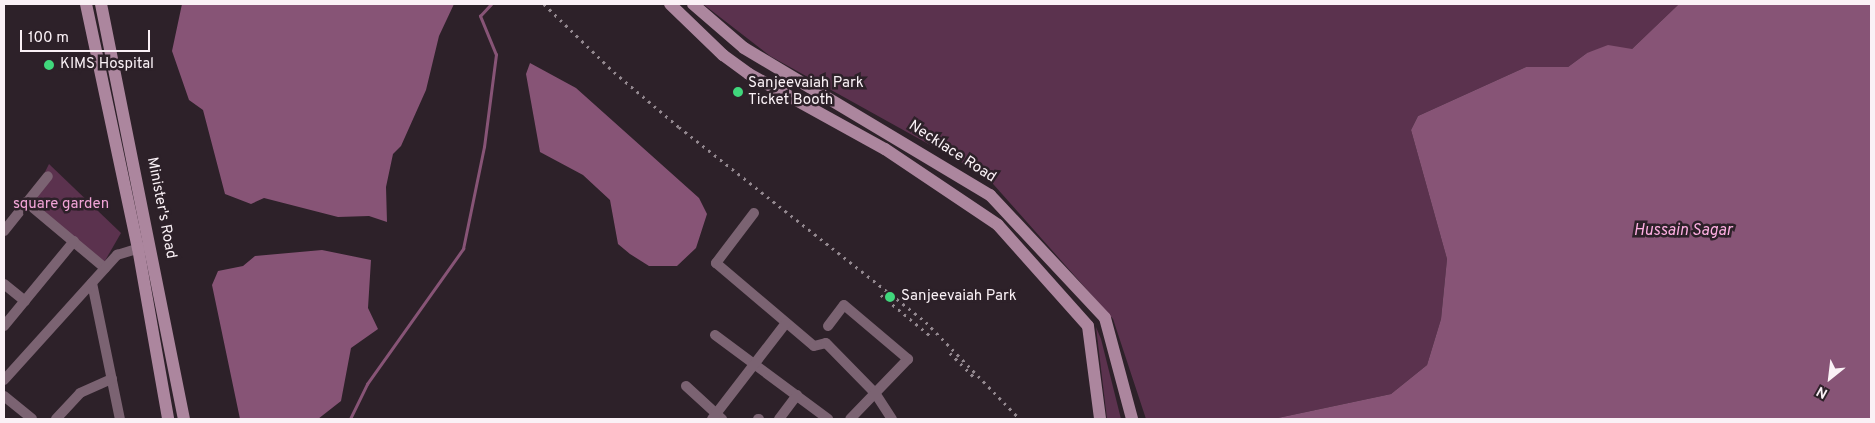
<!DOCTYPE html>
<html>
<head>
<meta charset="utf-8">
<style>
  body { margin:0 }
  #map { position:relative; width:1875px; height:423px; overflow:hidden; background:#2d2129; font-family:Overpass,sans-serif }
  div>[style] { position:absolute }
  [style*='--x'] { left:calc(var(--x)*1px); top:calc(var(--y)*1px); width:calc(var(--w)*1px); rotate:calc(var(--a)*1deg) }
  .green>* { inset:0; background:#5b324e }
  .water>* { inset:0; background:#875476 }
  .stream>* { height:2.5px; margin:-1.25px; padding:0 1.25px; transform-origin:1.25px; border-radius:1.25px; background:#875476 }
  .street>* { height:10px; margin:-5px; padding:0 5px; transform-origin:5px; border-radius:5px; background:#7b6372 }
  .secondary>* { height:12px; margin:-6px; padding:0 6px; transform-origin:6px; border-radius:6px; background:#ac869e }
  .rail>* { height:2.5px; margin-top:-1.25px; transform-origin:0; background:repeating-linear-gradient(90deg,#93888f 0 2.5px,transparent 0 7.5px) }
  .dots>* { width:14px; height:14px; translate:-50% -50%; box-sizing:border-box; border:2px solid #2d2129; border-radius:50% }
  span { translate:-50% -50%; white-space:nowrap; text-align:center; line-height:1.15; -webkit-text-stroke:5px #2d2129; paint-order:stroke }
  .poi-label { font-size:15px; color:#faf1f6 }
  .left { translate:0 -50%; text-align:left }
  .street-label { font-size:15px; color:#faf1f6 }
  .park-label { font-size:15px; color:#f1a4d7 }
  .water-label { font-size:16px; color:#feafe2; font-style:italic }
  .frame { position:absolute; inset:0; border:5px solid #faf1f6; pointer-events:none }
  .north { position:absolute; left:1805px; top:353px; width:50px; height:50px; -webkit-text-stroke:4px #2d2129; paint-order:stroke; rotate:209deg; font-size:14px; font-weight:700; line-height:20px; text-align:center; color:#faf1f6 }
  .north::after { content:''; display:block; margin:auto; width:18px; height:22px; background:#faf1f6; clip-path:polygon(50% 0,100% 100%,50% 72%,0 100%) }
  .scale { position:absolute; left:20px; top:30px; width:130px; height:22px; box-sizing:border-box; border:2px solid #faf1f6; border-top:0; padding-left:6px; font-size:15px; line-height:18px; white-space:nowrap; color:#faf1f6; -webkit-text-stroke:4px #2d2129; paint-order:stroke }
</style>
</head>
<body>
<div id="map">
  <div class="green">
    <i style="clip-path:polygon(703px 4px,1679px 4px,1632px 49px,1587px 53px,1568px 67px,1526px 67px,1418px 116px,1411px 130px,1447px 259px,1441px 319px,1427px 365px,1391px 394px,1273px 419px,1146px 419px,1113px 319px,986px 176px,770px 56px)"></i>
    <i style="clip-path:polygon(49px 164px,121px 233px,102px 266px,31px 200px)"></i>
    <i style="clip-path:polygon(1096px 327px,1101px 339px,1121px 419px,1107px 419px)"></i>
  </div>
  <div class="water">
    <i style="clip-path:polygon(182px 4px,454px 4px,439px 36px,426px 90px,401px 146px,393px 154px,386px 187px,387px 222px,369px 216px,338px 217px,264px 198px,251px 204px,225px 194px,203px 110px,189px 100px,172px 51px)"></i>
    <i style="clip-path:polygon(1679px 4px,1871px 4px,1871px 419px,1273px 419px,1391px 394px,1427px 365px,1441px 319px,1447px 259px,1411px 130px,1418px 116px,1526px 67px,1568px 67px,1587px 53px,1608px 45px,1632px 49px)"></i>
    <i style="clip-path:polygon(530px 63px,576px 88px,699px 198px,707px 214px,696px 248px,677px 266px,649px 266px,630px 254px,618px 244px,610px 200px,583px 175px,540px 152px,526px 74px)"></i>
    <i style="clip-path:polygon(322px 250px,371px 260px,368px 308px,378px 329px,351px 348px,341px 401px,318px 419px,240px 419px,212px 285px,218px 271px,243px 266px,255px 256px)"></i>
  </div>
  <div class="stream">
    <i style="--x:350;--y:419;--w:39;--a:-64"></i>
    <i style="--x:367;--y:384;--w:166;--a:-54.6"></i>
    <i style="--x:463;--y:249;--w:104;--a:-78.4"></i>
    <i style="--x:484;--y:147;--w:93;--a:-82.6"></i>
    <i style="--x:496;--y:55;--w:42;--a:-112.3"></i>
    <i style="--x:480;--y:16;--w:16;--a:-47"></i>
  </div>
  <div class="street">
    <i style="--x:26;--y:202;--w:103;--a:39.9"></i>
    <i style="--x:754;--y:213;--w:63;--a:127.2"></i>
    <i style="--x:716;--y:263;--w:128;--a:40.3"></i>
    <i style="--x:814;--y:346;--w:12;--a:-14"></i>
    <i style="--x:826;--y:343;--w:70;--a:45.6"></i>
    <i style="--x:875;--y:393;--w:31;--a:57"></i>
    <i style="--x:4;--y:231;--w:70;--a:-51.3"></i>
    <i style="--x:92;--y:283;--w:139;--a:78.4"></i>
    <i style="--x:4;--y:284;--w:27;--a:39"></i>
    <i style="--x:4;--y:326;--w:110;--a:-50.5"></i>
    <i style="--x:828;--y:326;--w:26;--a:-53"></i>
    <i style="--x:844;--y:305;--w:84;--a:40.2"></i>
    <i style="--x:908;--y:359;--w:83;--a:134"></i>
    <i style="--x:715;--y:335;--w:141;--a:36.6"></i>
    <i style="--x:4;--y:380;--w:169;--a:-47.9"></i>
    <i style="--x:117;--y:255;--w:27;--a:-17"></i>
    <i style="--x:686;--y:386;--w:49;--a:42.5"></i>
    <i style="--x:4;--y:396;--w:36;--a:39"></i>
    <i style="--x:56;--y:419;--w:35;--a:-47"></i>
    <i style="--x:80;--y:393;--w:35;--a:-24"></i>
    <i style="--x:712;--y:419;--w:121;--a:-52.4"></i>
    <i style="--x:758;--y:419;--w:1;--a:0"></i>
    <i style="--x:779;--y:419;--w:30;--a:-53"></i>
  </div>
  <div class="secondary">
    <i style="--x:86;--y:4;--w:249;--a:78"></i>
    <i style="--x:138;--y:248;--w:174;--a:80"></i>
    <i style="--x:101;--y:4;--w:423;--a:78.7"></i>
    <i style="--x:670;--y:4;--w:74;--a:43.9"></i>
    <i style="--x:723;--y:55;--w:32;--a:36"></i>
    <i style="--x:749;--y:74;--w:155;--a:28.9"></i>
    <i style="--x:885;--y:149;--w:136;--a:33.9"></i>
    <i style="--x:998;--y:225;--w:135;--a:48.3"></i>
    <i style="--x:1088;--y:326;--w:94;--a:82.6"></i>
    <i style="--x:693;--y:4;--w:67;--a:40.8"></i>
    <i style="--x:744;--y:48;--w:287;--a:30.9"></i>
    <i style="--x:990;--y:195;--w:168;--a:46.9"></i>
    <i style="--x:1105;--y:318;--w:105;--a:75"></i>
  </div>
  <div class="rail">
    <i style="--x:544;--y:4;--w:98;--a:44.2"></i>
    <i style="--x:614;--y:72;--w:85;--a:40.2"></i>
    <i style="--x:679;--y:127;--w:315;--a:38.3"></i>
    <i style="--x:926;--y:322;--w:135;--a:45.9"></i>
    <i style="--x:881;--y:295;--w:67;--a:39.6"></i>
    <i style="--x:950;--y:353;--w:35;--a:45"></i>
  </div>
  <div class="dots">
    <i style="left:49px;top:65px;background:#40d77c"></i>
    <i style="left:738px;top:92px;background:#40d77c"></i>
    <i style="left:890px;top:297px;background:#40d77c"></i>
  </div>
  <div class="poi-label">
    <span class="left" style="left:60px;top:65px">KIMS Hospital</span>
    <span class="left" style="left:748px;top:92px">Sanjeevaiah Park<br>Ticket Booth</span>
    <span class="left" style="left:901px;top:297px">Sanjeevaiah Park</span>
  </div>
  <div class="street-label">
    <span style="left:952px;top:152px;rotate:33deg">Necklace Road</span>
    <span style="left:161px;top:208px;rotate:79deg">Minister's Road</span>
  </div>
  <div class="park-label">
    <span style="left:61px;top:205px">square garden</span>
  </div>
  <div class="water-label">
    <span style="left:1683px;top:231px">Hussain Sagar</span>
  </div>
  <div class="frame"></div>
  <div class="north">N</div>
  <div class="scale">100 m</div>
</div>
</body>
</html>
